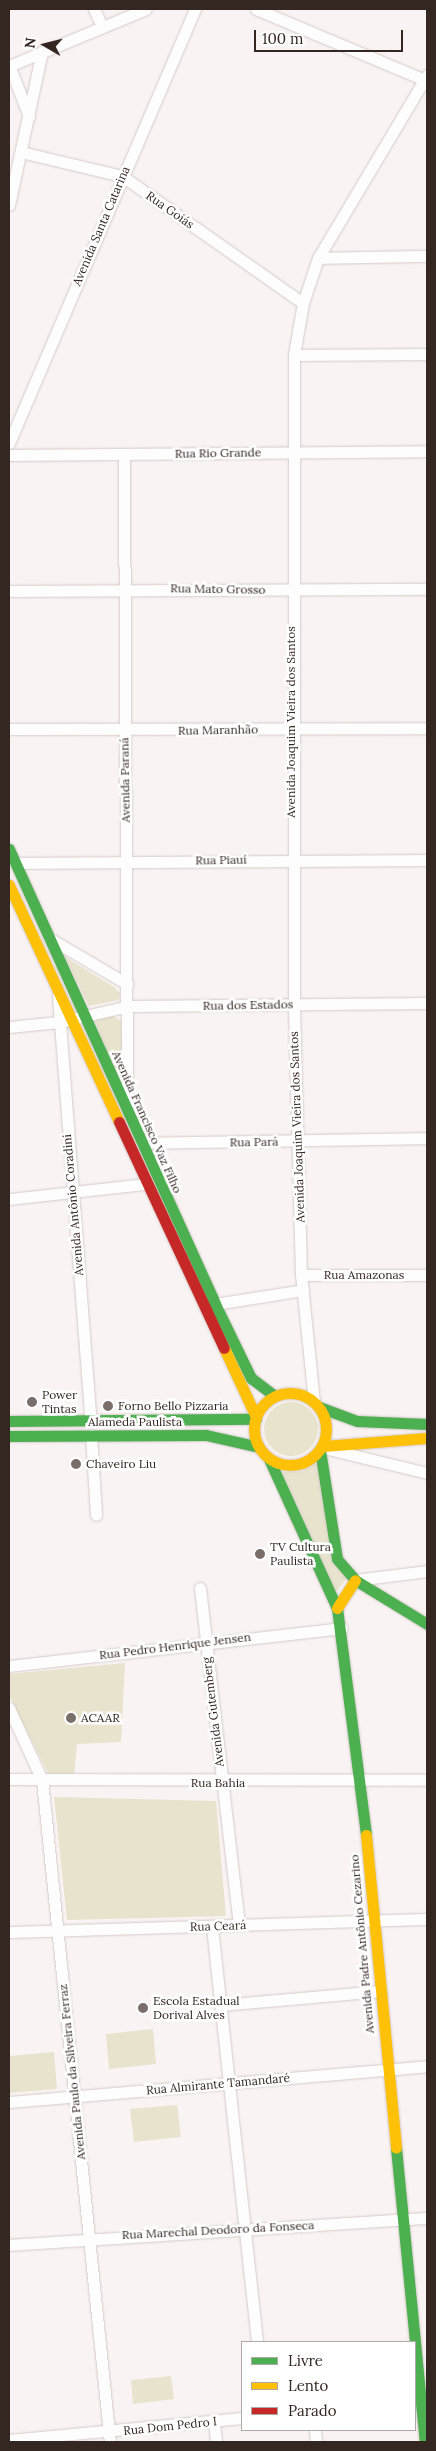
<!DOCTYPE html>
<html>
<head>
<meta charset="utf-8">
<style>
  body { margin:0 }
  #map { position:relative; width:436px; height:2451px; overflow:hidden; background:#f9f4f3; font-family:Lora,serif }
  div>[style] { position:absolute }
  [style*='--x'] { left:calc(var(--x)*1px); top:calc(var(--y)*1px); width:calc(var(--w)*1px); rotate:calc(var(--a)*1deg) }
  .green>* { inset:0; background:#e8e3cd }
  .round { border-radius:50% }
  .roads { filter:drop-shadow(0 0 1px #d4cac8) drop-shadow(0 0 1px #d4cac8) }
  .street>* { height:11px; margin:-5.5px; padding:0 5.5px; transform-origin:5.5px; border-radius:5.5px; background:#fefdfd }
  .fast>* { height:11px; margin:-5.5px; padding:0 5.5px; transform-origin:5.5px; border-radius:5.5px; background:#4caf50 }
  .slow>* { height:11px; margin:-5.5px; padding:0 5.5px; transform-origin:5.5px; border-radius:5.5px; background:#ffc107 }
  .slow>.ring { margin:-5.5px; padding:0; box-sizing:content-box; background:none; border:11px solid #ffc107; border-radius:50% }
  .jam>* { height:11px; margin:-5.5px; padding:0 5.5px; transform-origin:5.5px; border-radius:5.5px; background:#c62828 }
  .dots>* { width:14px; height:14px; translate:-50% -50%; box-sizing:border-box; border:2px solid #fff; border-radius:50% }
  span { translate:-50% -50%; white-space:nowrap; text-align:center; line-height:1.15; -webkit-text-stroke:5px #fff; paint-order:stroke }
  .street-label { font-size:12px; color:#342621 }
  .poi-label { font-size:12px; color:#342621 }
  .left { translate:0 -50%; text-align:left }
  .frame { position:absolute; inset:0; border:10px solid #342621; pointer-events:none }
  .legend { position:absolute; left:241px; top:2341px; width:175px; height:90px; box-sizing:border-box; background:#fff; border:1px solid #aea8a6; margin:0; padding:6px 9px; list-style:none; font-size:15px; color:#342621 }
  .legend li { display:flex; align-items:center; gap:10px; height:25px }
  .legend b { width:25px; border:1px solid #aea8a6 }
  .north { position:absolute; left:20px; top:20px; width:50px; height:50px; -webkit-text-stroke:4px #fff; paint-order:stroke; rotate:278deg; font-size:14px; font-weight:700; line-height:20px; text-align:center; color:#342621 }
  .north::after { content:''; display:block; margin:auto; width:18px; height:22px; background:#342621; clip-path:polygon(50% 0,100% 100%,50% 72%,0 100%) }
  .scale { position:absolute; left:254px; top:30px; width:149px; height:22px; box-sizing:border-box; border:2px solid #342621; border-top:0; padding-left:6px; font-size:15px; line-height:18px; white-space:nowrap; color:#342621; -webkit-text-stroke:4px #fff; paint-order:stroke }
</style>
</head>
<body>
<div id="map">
  <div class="green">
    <i style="clip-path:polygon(65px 957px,114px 987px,120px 993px,119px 1000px,89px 1006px)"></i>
    <i style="clip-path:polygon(114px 1016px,121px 1021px,122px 1067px,117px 1074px,94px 1019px)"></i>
    <i class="round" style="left:264px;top:1402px;width:54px;height:54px"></i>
    <i style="clip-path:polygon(319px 1462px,346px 1579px,336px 1592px,282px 1472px,302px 1471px)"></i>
    <i style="clip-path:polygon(125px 1663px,121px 1742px,77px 1744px,74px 1775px,49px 1775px,9px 1695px,9px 1674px)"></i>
    <i style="clip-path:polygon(54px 1797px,216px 1801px,226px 1916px,67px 1920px)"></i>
    <i style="clip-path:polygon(153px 2029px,156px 2064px,109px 2069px,106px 2034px)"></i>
    <i style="clip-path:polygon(54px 2052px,57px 2089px,9px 2093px,9px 2056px)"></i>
    <i style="clip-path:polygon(177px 2105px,181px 2137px,134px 2142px,130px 2109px)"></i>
    <i style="clip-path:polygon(171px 2376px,174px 2399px,133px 2404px,131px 2380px)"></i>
  </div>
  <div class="roads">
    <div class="street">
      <i style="--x:94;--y:9;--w:19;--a:65"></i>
      <i style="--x:256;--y:9;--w:186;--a:22.8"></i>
      <i style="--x:9;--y:65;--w:55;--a:68.6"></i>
      <i style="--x:9;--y:66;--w:148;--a:-22.6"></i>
      <i style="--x:21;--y:152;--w:104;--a:13.4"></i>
      <i style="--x:122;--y:176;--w:221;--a:35.1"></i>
      <i style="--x:9;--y:205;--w:157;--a:-77.9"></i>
      <i style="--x:318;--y:258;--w:109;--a:-1.1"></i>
      <i style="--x:294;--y:355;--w:133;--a:-0.4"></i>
      <i style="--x:9;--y:443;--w:472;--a:-66.8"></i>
      <i style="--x:124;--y:454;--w:651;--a:89.74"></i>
      <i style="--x:9;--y:455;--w:418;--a:-0.5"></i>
      <i style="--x:9;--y:591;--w:418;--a:-0.3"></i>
      <i style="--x:9;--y:729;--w:418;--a:-0.1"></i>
      <i style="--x:15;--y:863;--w:412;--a:-0.4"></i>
      <i style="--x:49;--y:938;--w:91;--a:30.5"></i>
      <i style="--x:58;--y:997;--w:426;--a:85.6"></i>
      <i style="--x:9;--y:1027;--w:50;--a:-5.7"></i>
      <i style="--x:59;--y:1022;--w:72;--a:-12.9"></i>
      <i style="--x:129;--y:1006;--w:298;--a:-0.6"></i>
      <i style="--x:142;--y:1143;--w:285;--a:-1"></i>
      <i style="--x:9;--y:1199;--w:137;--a:-6.3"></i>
      <i style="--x:301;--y:1275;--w:126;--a:0"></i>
      <i style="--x:215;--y:1304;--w:89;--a:-9"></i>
      <i style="--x:314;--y:1402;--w:128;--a:-95.8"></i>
      <i style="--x:301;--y:1275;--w:271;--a:-91.5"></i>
      <i style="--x:294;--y:1004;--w:649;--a:-90"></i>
      <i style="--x:294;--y:355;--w:53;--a:-80.2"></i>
      <i style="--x:303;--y:303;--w:47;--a:-71.6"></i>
      <i style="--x:318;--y:258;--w:213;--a:-59.2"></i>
      <i style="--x:91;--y:1435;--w:80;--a:86.4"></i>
      <i style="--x:328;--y:1449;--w:102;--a:13.6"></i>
      <i style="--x:355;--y:1580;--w:73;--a:-7.1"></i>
      <i style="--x:200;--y:1588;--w:339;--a:83.4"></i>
      <i style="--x:9;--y:1666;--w:335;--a:-6.5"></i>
      <i style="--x:9;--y:1708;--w:79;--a:65.4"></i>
      <i style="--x:42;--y:1780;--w:665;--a:84.14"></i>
      <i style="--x:9;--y:1779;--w:418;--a:0.1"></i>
      <i style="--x:212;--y:1927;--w:417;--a:83.8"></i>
      <i style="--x:9;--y:1932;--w:418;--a:-1.8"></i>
      <i style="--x:221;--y:2005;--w:160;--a:-5"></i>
      <i style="--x:9;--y:2102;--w:420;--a:-4.9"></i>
      <i style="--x:9;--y:2245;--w:419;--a:-3.7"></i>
      <i style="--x:214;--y:2422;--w:20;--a:84"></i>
      <i style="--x:315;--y:2430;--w:12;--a:85"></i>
      <i style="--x:9;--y:2440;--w:234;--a:-5.4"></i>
    </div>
    <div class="fast">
      <i style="--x:9;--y:849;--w:499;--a:65.6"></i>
      <i style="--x:215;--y:1304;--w:82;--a:64.1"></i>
      <i style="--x:251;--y:1378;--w:30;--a:37"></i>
      <i style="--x:319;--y:1407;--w:40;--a:20.2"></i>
      <i style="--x:357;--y:1421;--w:70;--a:2.5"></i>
      <i style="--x:9;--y:1421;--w:247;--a:-0.5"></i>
      <i style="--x:9;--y:1436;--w:197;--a:-0.3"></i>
      <i style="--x:206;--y:1435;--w:54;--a:12.8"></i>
      <i style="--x:320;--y:1450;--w:110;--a:81.1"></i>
      <i style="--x:337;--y:1559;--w:28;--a:49"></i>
      <i style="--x:355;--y:1580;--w:84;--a:31.4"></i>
      <i style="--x:269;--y:1459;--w:164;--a:65.5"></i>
      <i style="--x:337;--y:1608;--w:229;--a:82.7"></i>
      <i style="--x:396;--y:2148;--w:295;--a:84.4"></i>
    </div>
    <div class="slow">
      <i style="--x:9;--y:885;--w:261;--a:65.1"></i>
      <i style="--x:224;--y:1348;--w:76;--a:65.1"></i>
      <i class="ring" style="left:254px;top:1393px;width:61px;height:61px"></i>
      <i style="--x:323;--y:1446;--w:104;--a:-4.4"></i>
      <i style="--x:337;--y:1608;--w:33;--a:-57"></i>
      <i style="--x:366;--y:1835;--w:314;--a:84.5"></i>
    </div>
    <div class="jam">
      <i style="--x:119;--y:1122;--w:249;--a:65.1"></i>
    </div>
  </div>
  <div class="dots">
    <i style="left:32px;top:1402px;background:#796e6a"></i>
    <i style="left:108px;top:1406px;background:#796e6a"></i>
    <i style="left:76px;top:1464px;background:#796e6a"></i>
    <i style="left:260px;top:1554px;background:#796e6a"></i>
    <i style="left:71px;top:1718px;background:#796e6a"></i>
    <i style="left:143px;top:2008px;background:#796e6a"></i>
  </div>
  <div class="street-label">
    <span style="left:170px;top:210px;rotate:35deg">Rua Goiás</span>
    <span style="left:101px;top:226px;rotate:-67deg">Avenida Santa Catarina</span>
    <span style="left:218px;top:453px;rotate:-1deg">Rua Rio Grande</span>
    <span style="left:218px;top:589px;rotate:1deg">Rua Mato Grosso</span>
    <span style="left:291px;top:722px;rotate:-90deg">Avenida Joaquim Vieira dos Santos</span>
    <span style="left:218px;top:730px;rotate:-1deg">Rua Maranhão</span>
    <span style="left:125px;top:780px;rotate:-91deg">Avenida Paraná</span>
    <span style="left:221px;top:860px;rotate:-1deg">Rua Piauí</span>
    <span style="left:248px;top:1005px;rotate:-1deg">Rua dos Estados</span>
    <span style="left:147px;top:1122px;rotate:66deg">Avenida Francisco Vaz Filho</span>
    <span style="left:297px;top:1127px;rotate:-92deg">Avenida Joaquim Vieira dos Santos</span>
    <span style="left:254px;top:1142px;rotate:-1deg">Rua Pará</span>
    <span style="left:73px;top:1205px;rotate:-95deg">Avenida Antônio Coradini</span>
    <span style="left:364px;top:1275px">Rua Amazonas</span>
    <span style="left:135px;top:1422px">Alameda Paulista</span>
    <span style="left:175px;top:1646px;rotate:-7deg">Rua Pedro Henrique Jensen</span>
    <span style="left:213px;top:1712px;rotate:-97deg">Avenida Gutemberg</span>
    <span style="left:218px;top:1783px">Rua Bahia</span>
    <span style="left:218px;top:1926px;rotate:-2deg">Rua Ceará</span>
    <span style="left:362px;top:1944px;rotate:-95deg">Avenida Padre Antônio Cezarino</span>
    <span style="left:72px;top:2072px;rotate:-96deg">Avenida Paulo da Silveira Ferraz</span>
    <span style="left:218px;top:2084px;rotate:-5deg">Rua Almirante Tamandaré</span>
    <span style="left:218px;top:2230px;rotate:-3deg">Rua Marechal Deodoro da Fonseca</span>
    <span style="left:170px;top:2426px;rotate:-6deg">Rua Dom Pedro I</span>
  </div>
  <div class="poi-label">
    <span class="left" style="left:42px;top:1402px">Power<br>Tintas</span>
    <span class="left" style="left:118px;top:1406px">Forno Bello Pizzaria</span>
    <span class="left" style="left:86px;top:1464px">Chaveiro Liu</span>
    <span class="left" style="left:270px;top:1554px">TV Cultura<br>Paulista</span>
    <span class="left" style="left:81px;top:1718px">ACAAR</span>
    <span class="left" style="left:153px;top:2008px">Escola Estadual<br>Dorival Alves</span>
  </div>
  <div class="frame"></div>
  <ul class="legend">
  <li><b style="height:6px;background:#4caf50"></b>Livre</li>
  <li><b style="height:6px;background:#ffc107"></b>Lento</li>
  <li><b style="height:6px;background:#c62828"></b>Parado</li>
  </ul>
  <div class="north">N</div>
  <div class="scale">100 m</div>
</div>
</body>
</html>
